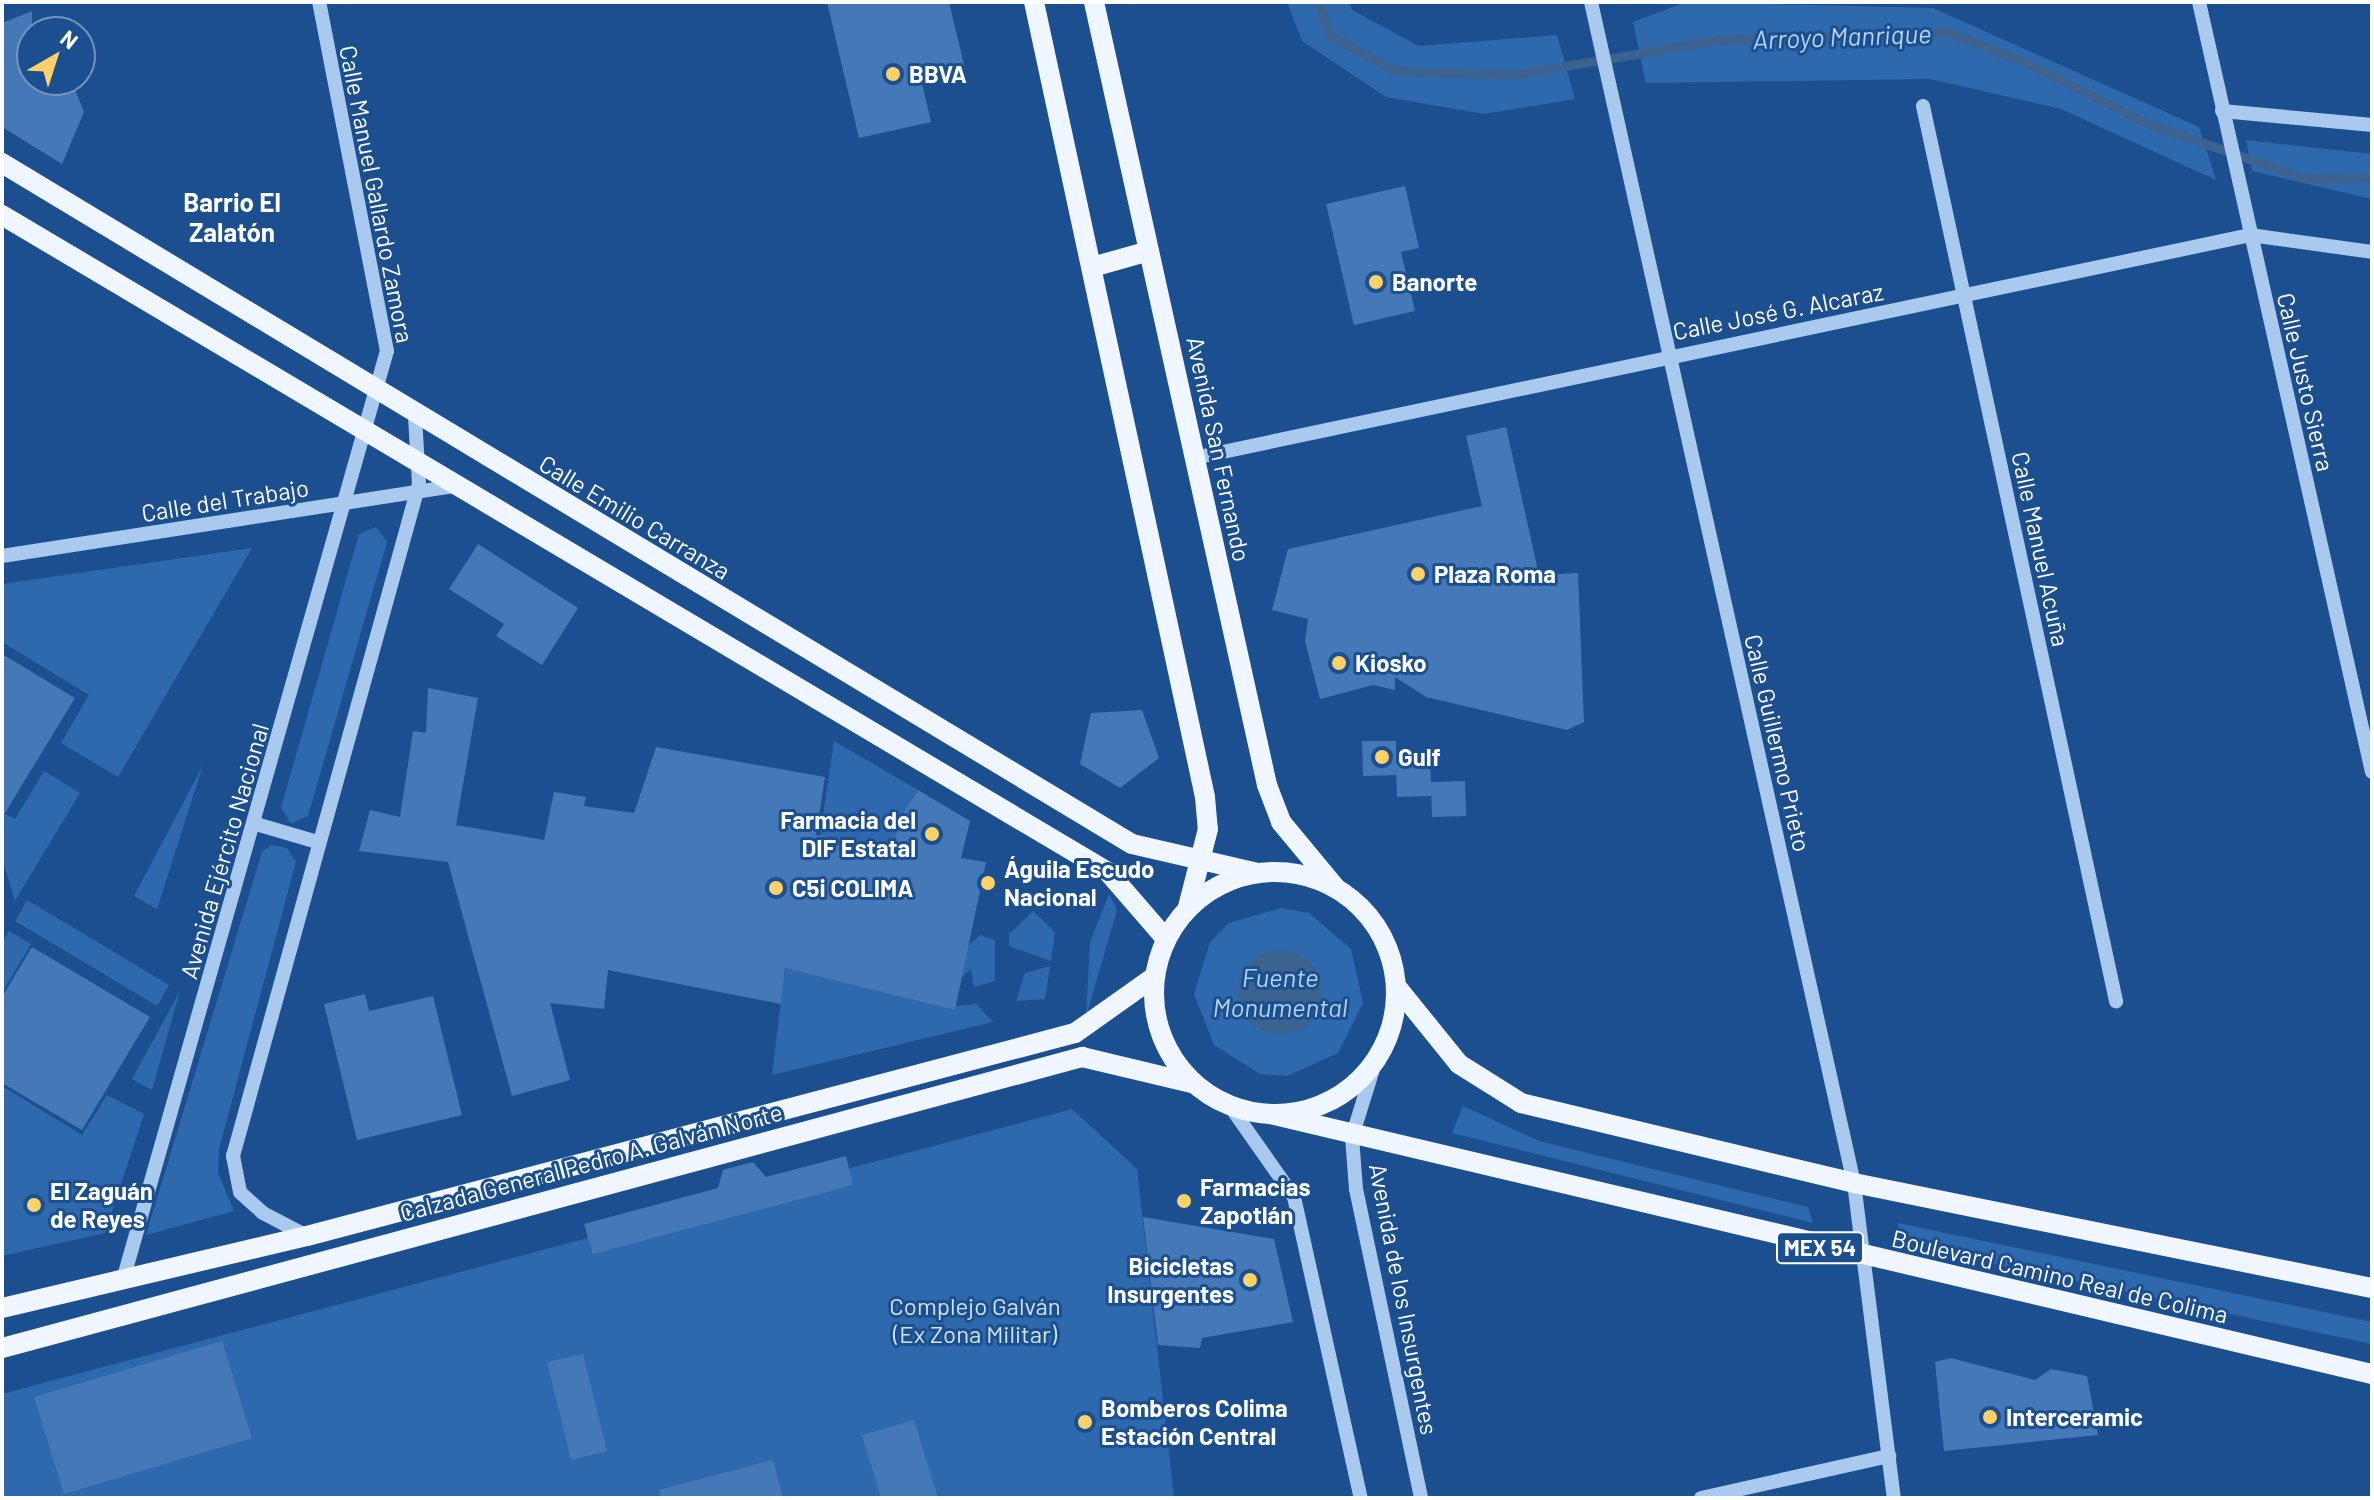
<!DOCTYPE html>
<html>
<head>
<meta charset="utf-8">
<style>
  body { margin:0 }
  #map { position:relative; width:2374px; height:1500px; overflow:hidden; background:#1b4f8f; font-family:Barlow,sans-serif }
  div>[style] { position:absolute }
  [style*='--x'] { left:calc(var(--x)*1px); top:calc(var(--y)*1px); width:calc(var(--w)*1px); rotate:calc(var(--a)*1deg) }
  .green>* { inset:0; background:#2e69ad }
  .water>* { inset:0; background:#3c6290 }
  .round { border-radius:50% }
  .stream>* { height:9px; margin:-4.5px; padding:0 4.5px; transform-origin:4.5px; border-radius:4.5px; background:#3c6290 }
  .building>* { inset:0; background:#4478b7 }
  .minor>* { height:14px; margin:-7px; padding:0 7px; transform-origin:7px; border-radius:7px; background:#a9c9ee }
  .major>* { height:20px; margin:-10px; padding:0 10px; transform-origin:10px; border-radius:10px; background:#f0f6ff }
  .major>.ring { margin:-10px; padding:0; box-sizing:content-box; background:none; border:20px solid #f0f6ff; border-radius:50% }
  .dots>* { width:22px; height:22px; translate:-50% -50%; box-sizing:border-box; border:4px solid #1b4f8f; border-radius:50% }
  span { translate:-50% -50%; white-space:nowrap; text-align:center; line-height:1.15; -webkit-text-stroke:6px #1b4f8f; paint-order:stroke }
  .shield-label span { padding:2px 6px; background:#1b4f8f; border:2px solid; border-radius:6px; -webkit-text-stroke-width:0 }
  .shield-label { font-size:22px; color:#fff; font-weight:700 }
  .poi-label { font-size:24px; color:#fff; font-weight:700 }
  .left { translate:0 -50%; text-align:left }
  .right { translate:-100% -50%; text-align:right }
  .street-label { font-size:24px; color:#fff }
  .park-label { font-size:24px; color:#cfe3fa }
  .water-label { font-size:26px; color:#b5d3f5; font-style:italic }
  .neighbourhood-label { font-size:26px; color:#fff; font-weight:700 }
  .frame { position:absolute; inset:0; border:4px solid #fff; pointer-events:none }
  .north { position:absolute; left:16px; top:16px; width:80px; height:80px; box-sizing:border-box; background:#1b4f8f; border:2px solid #7695bc; border-radius:50%; rotate:39deg; font-size:22px; font-weight:700; line-height:32px; text-align:center; color:#fff }
  .north::after { content:''; display:block; margin:auto; width:28px; height:36px; background:#ffd166; clip-path:polygon(50% 0,100% 100%,50% 72%,0 100%) }
</style>
</head>
<body>
<div id="map">
  <div class="green">
    <i style="clip-path:polygon(1287px 2px,1349px 2px,1352px 10px,1419px 46px,1557px 35px,1575px 99px,1484px 114px,1386px 97px,1302px 41px)"></i>
    <i style="clip-path:polygon(1686px 2px,1933px 8px,2199px 127px,2216px 180px,2061px 109px,1930px 79px,1646px 83px,1633px 22px)"></i>
    <i style="clip-path:polygon(2246px 140px,2372px 154px,2372px 199px,2252px 171px)"></i>
    <i style="clip-path:polygon(376px 527px,387px 542px,308px 816px,291px 824px,281px 808px,359px 534px)"></i>
    <i style="clip-path:polygon(252px 548px,118px 777px,61px 743px,89px 695px,2px 642px,2px 584px)"></i>
    <i style="clip-path:polygon(834px 741px,918px 790px,900px 818px,894px 846px,820px 836px)"></i>
    <i style="clip-path:polygon(203px 765px,157px 909px,134px 896px)"></i>
    <i style="clip-path:polygon(44px 771px,80px 793px,15px 901px,2px 858px,2px 812px,15px 819px)"></i>
    <i style="clip-path:polygon(271px 845px,287px 848px,296px 862px,219px 1149px,218px 1173px,234px 1211px,146px 1235px,262px 852px)"></i>
    <i style="clip-path:polygon(1109px 894px,1117px 910px,1086px 1017px,1090px 942px)"></i>
    <i style="clip-path:polygon(27px 900px,169px 985px,157px 1006px,15px 921px)"></i>
    <i style="clip-path:polygon(evenodd,1282px 908px,1309px 913px,1351px 949px,1363px 1003px,1338px 1053px,1287px 1076px,1260px 1074px,1214px 1045px,1194px 994px,1210px 942px,1229px 923px,1282px 908px,1314px 967px,1320px 1007px,1301px 1029px,1238px 996px,1245px 970px,1314px 967px)"></i>
    <i style="clip-path:polygon(1033px 911px,1055px 932px,1051px 961px,1009px 946px,1009px 934px)"></i>
    <i style="clip-path:polygon(9px 931px,31px 944px,2px 993px,2px 943px)"></i>
    <i style="clip-path:polygon(980px 935px,995px 940px,995px 981px,974px 987px,971px 969px,961px 978px,968px 946px)"></i>
    <i style="clip-path:polygon(1050px 966px,1045px 999px,1016px 1001px,1025px 973px)"></i>
    <i style="clip-path:polygon(785px 968px,955px 1006px,976px 1004px,993px 1022px,772px 1075px)"></i>
    <i style="clip-path:polygon(180px 991px,152px 1090px,132px 1079px)"></i>
    <i style="clip-path:polygon(2px 1086px,82px 1135px,107px 1095px,144px 1114px,105px 1233px,2px 1256px)"></i>
    <i style="clip-path:polygon(1463px 1106px,1539px 1141px,1808px 1207px,1813px 1223px,1452px 1133px)"></i>
    <i style="clip-path:polygon(1072px 1109px,1137px 1169px,1174px 1498px,2px 1498px,2px 1394px)"></i>
    <i style="clip-path:polygon(1898px 1223px,2372px 1322px,2372px 1344px,1899px 1244px)"></i>
  </div>
  <div class="water">
    <i class="round" style="left:1238px;top:950px;width:84px;height:84px"></i>
  </div>
  <div class="stream">
    <i style="--x:1319;--y:2;--w:33;--a:74"></i>
    <i style="--x:1328;--y:34;--w:77;--a:28.6"></i>
    <i style="--x:1396;--y:71;--w:116;--a:2"></i>
    <i style="--x:1512;--y:75;--w:209;--a:-9.6"></i>
    <i style="--x:1718;--y:40;--w:230;--a:-2"></i>
    <i style="--x:1948;--y:32;--w:92;--a:21.6"></i>
    <i style="--x:2034;--y:66;--w:123;--a:27"></i>
    <i style="--x:2144;--y:122;--w:173;--a:19.3"></i>
    <i style="--x:2307;--y:179;--w:65;--a:-1.8"></i>
  </div>
  <div class="building">
    <i style="clip-path:polygon(827px 2px,949px 2px,965px 69px,921px 79px,931px 122px,859px 138px)"></i>
    <i style="clip-path:polygon(32px 11px,32px 80px,71px 80px,84px 112px,62px 164px,2px 127px,2px 23px)"></i>
    <i style="clip-path:polygon(1405px 186px,1419px 248px,1401px 252px,1415px 311px,1354px 325px,1326px 204px)"></i>
    <i style="clip-path:polygon(1506px 427px,1539px 575px,1578px 573px,1584px 722px,1567px 730px,1426px 697px,1395px 677px,1395px 690px,1373px 685px,1320px 699px,1305px 641px,1308px 619px,1272px 610px,1288px 549px,1482px 506px,1466px 436px)"></i>
    <i style="clip-path:polygon(478px 544px,578px 608px,542px 665px,496px 636px,504px 624px,449px 589px)"></i>
    <i style="clip-path:polygon(2px 654px,75px 698px,2px 818px)"></i>
    <i style="clip-path:polygon(428px 688px,478px 698px,456px 825px,544px 840px,554px 792px,586px 797px,584px 806px,634px 813px,656px 747px,825px 777px,816px 835px,894px 846px,900px 818px,918px 790px,970px 821px,961px 858px,986px 862px,955px 1010px,785px 968px,781px 1004px,608px 970px,604px 1009px,550px 1003px,570px 1080px,512px 1096px,448px 862px,359px 851px,370px 810px,400px 817px,413px 731px,426px 733px)"></i>
    <i style="clip-path:polygon(1142px 710px,1159px 758px,1120px 788px,1080px 764px,1091px 713px)"></i>
    <i style="clip-path:polygon(1362px 741px,1396px 741px,1396px 762px,1430px 762px,1431px 782px,1465px 781px,1466px 816px,1432px 817px,1431px 789px,1431px 796px,1397px 797px,1396px 766px,1396px 775px,1363px 776px)"></i>
    <i style="clip-path:polygon(32px 947px,150px 1017px,82px 1130px,2px 1083px,2px 997px)"></i>
    <i style="clip-path:polygon(365px 994px,369px 1011px,433px 996px,462px 1115px,357px 1140px,324px 1004px)"></i>
    <i style="clip-path:polygon(846px 1156px,853px 1185px,593px 1254px,584px 1224px,718px 1188px,723px 1170px,753px 1162px,766px 1177px)"></i>
    <i style="clip-path:polygon(1143px 1217px,1274px 1239px,1293px 1322px,1202px 1338px,1200px 1348px,1158px 1345px)"></i>
    <i style="clip-path:polygon(222px 1341px,252px 1438px,64px 1494px,34px 1397px)"></i>
    <i style="clip-path:polygon(583px 1354px,607px 1451px,571px 1460px,547px 1362px)"></i>
    <i style="clip-path:polygon(1951px 1358px,2035px 1380px,2051px 1369px,2087px 1376px,2098px 1435px,1944px 1451px,1935px 1362px)"></i>
    <i style="clip-path:polygon(914px 1420px,938px 1498px,881px 1498px,862px 1435px)"></i>
    <i style="clip-path:polygon(773px 1460px,783px 1498px,660px 1498px,659px 1490px)"></i>
  </div>
  <div class="minor">
    <i style="--x:1591;--y:2;--w:1210;--a:77.45"></i>
    <i style="--x:1854;--y:1183;--w:318;--a:82.8"></i>
    <i style="--x:2199;--y:2;--w:789;--a:77.34"></i>
    <i style="--x:1923;--y:106;--w:916;--a:77.83"></i>
    <i style="--x:2222;--y:111;--w:151;--a:5.3"></i>
    <i style="--x:1194;--y:458;--w:1079;--a:-11.92"></i>
    <i style="--x:2250;--y:235;--w:123;--a:7.9"></i>
    <i style="--x:2;--y:556;--w:457;--a:-8.8"></i>
    <i style="--x:256;--y:824;--w:64;--a:16.4"></i>
    <i style="--x:1375;--y:1063;--w:77;--a:107.3"></i>
    <i style="--x:1352;--y:1137;--w:52;--a:85.6"></i>
    <i style="--x:1356;--y:1189;--w:316;--a:78.1"></i>
    <i style="--x:1230;--y:1106;--w:111;--a:54.9"></i>
    <i style="--x:1294;--y:1197;--w:308;--a:77.5"></i>
    <i style="--x:307;--y:1236;--w:50;--a:-152.4"></i>
    <i style="--x:263;--y:1213;--w:31;--a:-138"></i>
    <i style="--x:240;--y:1192;--w:37;--a:-101"></i>
    <i style="--x:233;--y:1156;--w:697;--a:-74.53"></i>
    <i style="--x:419;--y:484;--w:68;--a:-93.4"></i>
    <i style="--x:123;--y:1280;--w:966;--a:-74.14"></i>
    <i style="--x:387;--y:351;--w:356;--a:-101"></i>
    <i style="--x:1701;--y:1498;--w:193;--a:-12.6"></i>
  </div>
  <div class="major">
    <i style="--x:1034;--y:2;--w:813;--a:77.86"></i>
    <i style="--x:1205;--y:797;--w:32;--a:85"></i>
    <i style="--x:1208;--y:829;--w:81;--a:104.4"></i>
    <i style="--x:1094;--y:2;--w:802;--a:77.54"></i>
    <i style="--x:1267;--y:785;--w:40;--a:69"></i>
    <i style="--x:1281;--y:822;--w:85;--a:50.3"></i>
    <i style="--x:2;--y:163;--w:1319;--a:31.08"></i>
    <i style="--x:1132;--y:844;--w:129;--a:13"></i>
    <i style="--x:2;--y:215;--w:1286;--a:30.71"></i>
    <i style="--x:1108;--y:872;--w:89;--a:49.1"></i>
    <i style="--x:1092;--y:267;--w:59;--a:-15.7"></i>
    <i class="ring" style="left:1154px;top:872px;width:222px;height:222px"></i>
    <i style="--x:1396;--y:986;--w:100;--a:51.1"></i>
    <i style="--x:1459;--y:1064;--w:73;--a:32.2"></i>
    <i style="--x:1521;--y:1103;--w:342;--a:13.5"></i>
    <i style="--x:1854;--y:1183;--w:529;--a:11.46"></i>
    <i style="--x:1270;--y:1114;--w:1132;--a:13.28"></i>
    <i style="--x:2;--y:1308;--w:313;--a:-13.3"></i>
    <i style="--x:307;--y:1236;--w:794;--a:-14.81"></i>
    <i style="--x:1075;--y:1033;--w:97;--a:-35.3"></i>
    <i style="--x:2;--y:1348;--w:1119;--a:-15.08"></i>
    <i style="--x:1082;--y:1057;--w:116;--a:13.4"></i>
  </div>
  <div class="dots">
    <i style="left:893px;top:74px;background:#ffd166"></i>
    <i style="left:1376px;top:282px;background:#ffd166"></i>
    <i style="left:1418px;top:574px;background:#ffd166"></i>
    <i style="left:1339px;top:663px;background:#ffd166"></i>
    <i style="left:1382px;top:757px;background:#ffd166"></i>
    <i style="left:932px;top:834px;background:#ffd166"></i>
    <i style="left:988px;top:883px;background:#ffd166"></i>
    <i style="left:776px;top:888px;background:#ffd166"></i>
    <i style="left:1184px;top:1201px;background:#ffd166"></i>
    <i style="left:34px;top:1205px;background:#ffd166"></i>
    <i style="left:1250px;top:1280px;background:#ffd166"></i>
    <i style="left:1990px;top:1417px;background:#ffd166"></i>
    <i style="left:1085px;top:1422px;background:#ffd166"></i>
  </div>
  <div class="shield-label">
    <span style="left:1820px;top:1248px">MEX 54</span>
  </div>
  <div class="poi-label">
    <span class="left" style="left:909px;top:74px">BBVA</span>
    <span class="left" style="left:1392px;top:282px">Banorte</span>
    <span class="left" style="left:1434px;top:574px">Plaza Roma</span>
    <span class="left" style="left:1355px;top:663px">Kiosko</span>
    <span class="left" style="left:1398px;top:757px">Gulf</span>
    <span class="right" style="left:916px;top:834px">Farmacia del<br>DIF Estatal</span>
    <span class="left" style="left:1004px;top:883px">Águila Escudo<br>Nacional</span>
    <span class="left" style="left:792px;top:888px">C5i COLIMA</span>
    <span class="left" style="left:1200px;top:1201px">Farmacias<br>Zapotlán</span>
    <span class="left" style="left:50px;top:1205px">El Zaguán<br>de Reyes</span>
    <span class="right" style="left:1234px;top:1280px">Bicicletas<br>Insurgentes</span>
    <span class="left" style="left:1101px;top:1422px">Bomberos Colima<br>Estación Central</span>
    <span class="left" style="left:2006px;top:1417px">Interceramic</span>
  </div>
  <div class="street-label">
    <span style="left:377px;top:194px;rotate:79deg">Calle Manuel Gallardo Zamora</span>
    <span style="left:1778px;top:311px;rotate:-11deg">Calle José G. Alcaraz</span>
    <span style="left:2306px;top:382px;rotate:77deg">Calle Justo Sierra</span>
    <span style="left:1219px;top:449px;rotate:78deg">Avenida San Fernando</span>
    <span style="left:225px;top:500px;rotate:-9deg">Calle del Trabajo</span>
    <span style="left:635px;top:517px;rotate:31deg">Calle Emilio Carranza</span>
    <span style="left:2041px;top:549px;rotate:78deg">Calle Manuel Acuña</span>
    <span style="left:1778px;top:743px;rotate:77deg">Calle Guillermo Prieto</span>
    <span style="left:224px;top:851px;rotate:-74deg">Avenida Ejército Nacional</span>
    <span style="left:591px;top:1162px;rotate:-15deg">Calzada General Pedro A. Galván Norte</span>
    <span style="left:2060px;top:1276px;rotate:13deg">Boulevard Camino Real de Colima</span>
    <span style="left:1404px;top:1299px;rotate:79deg">Avenida de los Insurgentes</span>
  </div>
  <div class="park-label">
    <span style="left:975px;top:1320px">Complejo Galván<br>(Ex Zona Militar)</span>
  </div>
  <div class="water-label">
    <span style="left:1842px;top:36px;rotate:-2deg">Arroyo Manrique</span>
    <span style="left:1280px;top:992px">Fuente<br>Monumental</span>
  </div>
  <div class="neighbourhood-label">
    <span style="left:232px;top:217px">Barrio El<br>Zalatón</span>
  </div>
  <div class="frame"></div>
  <div class="north">N</div>
</div>
</body>
</html>
